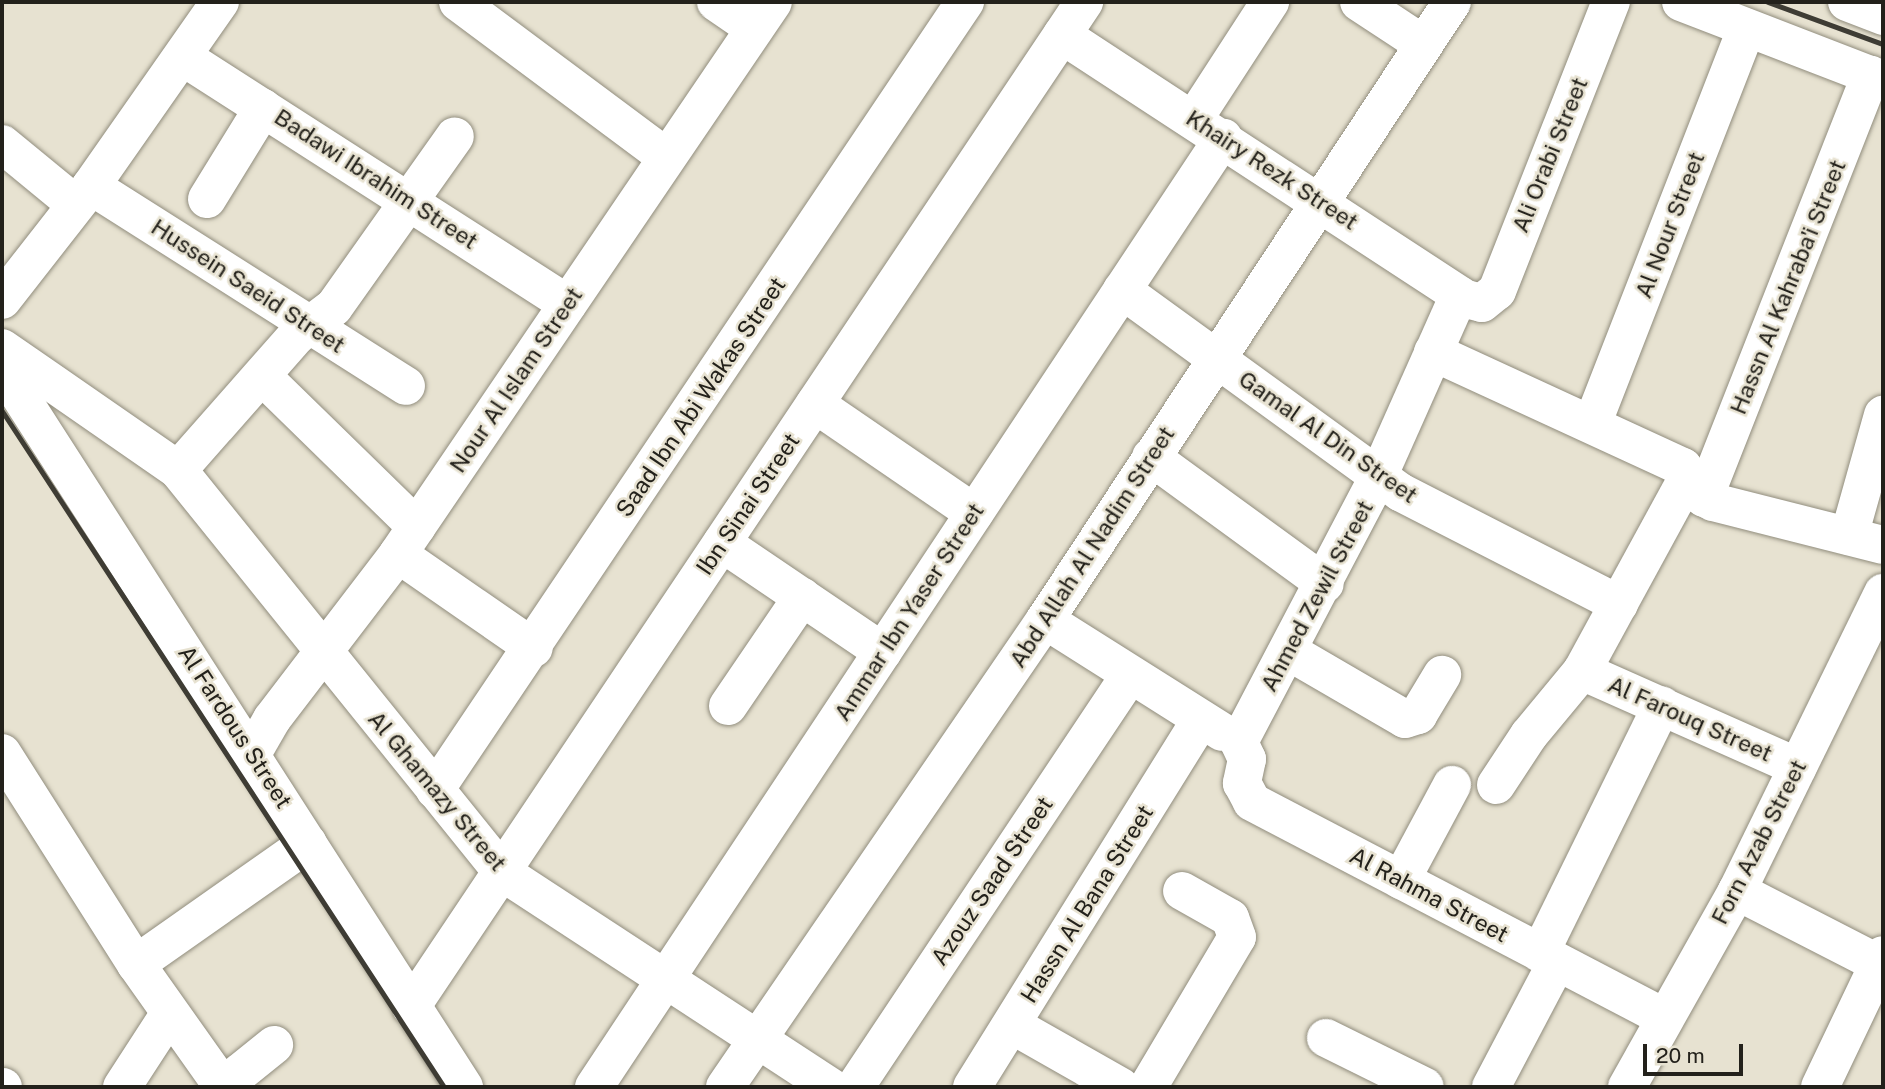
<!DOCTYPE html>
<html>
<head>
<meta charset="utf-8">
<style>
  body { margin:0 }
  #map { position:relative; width:1885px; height:1089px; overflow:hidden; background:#e7e2d1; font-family:"Public Sans",sans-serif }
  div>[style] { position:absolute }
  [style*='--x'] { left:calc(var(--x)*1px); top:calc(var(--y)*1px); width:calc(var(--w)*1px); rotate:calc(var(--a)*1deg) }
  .roads { filter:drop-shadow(0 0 2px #918d7d) drop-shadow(0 0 2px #918d7d) }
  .minor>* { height:38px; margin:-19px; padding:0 19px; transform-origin:19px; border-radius:19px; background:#fff }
  .rail>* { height:5px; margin:-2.5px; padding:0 2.5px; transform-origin:2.5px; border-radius:2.5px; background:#3e3c34 }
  span { translate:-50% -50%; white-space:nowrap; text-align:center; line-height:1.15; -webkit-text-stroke:5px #e7e2d1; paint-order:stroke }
  .street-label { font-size:23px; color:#23211b }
  .frame { position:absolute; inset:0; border:4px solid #23211b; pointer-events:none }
  .scale { position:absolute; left:1643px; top:1044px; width:100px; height:32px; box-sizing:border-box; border:4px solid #23211b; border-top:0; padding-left:9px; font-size:21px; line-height:24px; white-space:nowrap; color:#23211b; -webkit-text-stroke:5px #e7e2d1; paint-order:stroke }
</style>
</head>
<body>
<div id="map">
  <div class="roads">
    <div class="minor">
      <i style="--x:458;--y:2;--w:259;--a:36.7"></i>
      <i style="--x:716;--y:2;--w:46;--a:34.4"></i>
      <i style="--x:1359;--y:2;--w:77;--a:33.3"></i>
      <i style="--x:1681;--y:2;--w:217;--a:21.1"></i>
      <i style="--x:1847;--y:2;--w:39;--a:21"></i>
      <i style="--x:1062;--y:35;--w:483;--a:33.2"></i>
      <i style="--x:1466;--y:299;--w:16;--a:14"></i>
      <i style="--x:1482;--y:303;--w:19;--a:-39"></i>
      <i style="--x:1497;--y:291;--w:311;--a:-68.5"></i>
      <i style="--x:183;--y:57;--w:457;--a:32.7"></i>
      <i style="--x:1194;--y:119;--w:140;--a:-57"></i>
      <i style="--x:2;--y:144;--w:94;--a:39.4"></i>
      <i style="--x:91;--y:186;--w:373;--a:32.4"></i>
      <i style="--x:207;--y:199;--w:107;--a:-58.4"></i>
      <i style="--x:1122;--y:290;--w:344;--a:36"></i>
      <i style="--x:1400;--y:492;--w:246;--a:27.1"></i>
      <i style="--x:2;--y:300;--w:145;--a:-52"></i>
      <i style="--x:91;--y:186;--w:225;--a:-55"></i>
      <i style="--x:2;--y:348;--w:214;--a:34.7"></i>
      <i style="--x:178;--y:470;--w:180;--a:-48.6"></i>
      <i style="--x:297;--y:335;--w:46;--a:-37.1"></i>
      <i style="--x:334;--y:307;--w:209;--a:-54.7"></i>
      <i style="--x:1433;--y:352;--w:275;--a:24.7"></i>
      <i style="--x:1683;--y:467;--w:29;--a:63"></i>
      <i style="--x:1696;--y:493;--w:19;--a:28"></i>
      <i style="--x:1713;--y:502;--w:175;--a:14.2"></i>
      <i style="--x:2;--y:368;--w:855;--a:57.28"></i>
      <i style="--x:262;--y:376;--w:216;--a:44.3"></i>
      <i style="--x:815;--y:404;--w:193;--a:34.4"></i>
      <i style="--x:1593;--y:422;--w:423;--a:-68.7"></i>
      <i style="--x:1151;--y:457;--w:215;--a:36.1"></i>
      <i style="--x:178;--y:470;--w:516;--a:51.13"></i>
      <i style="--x:502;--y:872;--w:393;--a:33.2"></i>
      <i style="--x:1704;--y:498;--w:455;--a:-68.5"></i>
      <i style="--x:1849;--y:536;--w:126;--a:-74.3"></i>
      <i style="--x:722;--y:543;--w:194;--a:34.1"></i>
      <i style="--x:398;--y:554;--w:165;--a:34.7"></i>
      <i style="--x:1045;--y:620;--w:209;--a:32.3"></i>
      <i style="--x:1288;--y:651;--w:135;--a:30.2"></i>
      <i style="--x:1405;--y:719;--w:14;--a:-17"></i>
      <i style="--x:1418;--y:715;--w:47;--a:-59"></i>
      <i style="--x:1582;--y:671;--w:236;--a:24"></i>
      <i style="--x:728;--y:706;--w:132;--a:-55.8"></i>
      <i style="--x:1239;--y:742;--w:19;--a:65"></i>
      <i style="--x:1247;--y:759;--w:25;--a:102"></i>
      <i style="--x:1242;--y:783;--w:21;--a:62"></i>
      <i style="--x:1252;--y:802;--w:466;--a:27.6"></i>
      <i style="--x:1239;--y:742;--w:299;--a:-62.3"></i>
      <i style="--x:1378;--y:477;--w:199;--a:-66"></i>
      <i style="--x:253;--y:752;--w:38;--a:-60"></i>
      <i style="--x:272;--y:719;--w:208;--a:-52.6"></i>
      <i style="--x:398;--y:554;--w:667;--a:-55.81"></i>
      <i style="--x:2;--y:753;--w:250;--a:57.6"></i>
      <i style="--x:136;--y:964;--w:151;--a:54.7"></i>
      <i style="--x:1496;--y:785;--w:60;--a:-56.6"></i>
      <i style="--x:1529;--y:735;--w:83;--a:-50.4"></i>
      <i style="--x:1582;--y:671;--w:223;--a:-61.4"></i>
      <i style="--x:435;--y:790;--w:950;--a:-56.08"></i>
      <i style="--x:1401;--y:880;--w:108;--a:-61.8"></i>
      <i style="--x:1737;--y:891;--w:164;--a:27.2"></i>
      <i style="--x:1540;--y:953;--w:276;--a:-63.8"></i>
      <i style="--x:136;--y:964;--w:210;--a:-35.1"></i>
      <i style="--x:411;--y:1007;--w:1210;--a:-56.19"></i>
      <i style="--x:1012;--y:1025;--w:125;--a:29.6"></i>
      <i style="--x:1326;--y:1038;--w:110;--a:26.3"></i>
      <i style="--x:2;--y:1087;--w:1;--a:0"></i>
      <i style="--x:122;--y:1087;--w:88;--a:-57"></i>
      <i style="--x:222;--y:1087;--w:67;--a:-38.9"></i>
      <i style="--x:594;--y:1087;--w:1139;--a:-56.46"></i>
      <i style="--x:725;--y:1087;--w:566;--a:-55.58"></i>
      <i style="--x:1045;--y:620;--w:740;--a:-56.63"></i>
      <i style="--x:855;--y:1087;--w:495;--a:-56.3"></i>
      <i style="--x:972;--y:1087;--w:432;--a:-58.1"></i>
      <i style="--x:1148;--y:1087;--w:174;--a:-59.3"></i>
      <i style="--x:1237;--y:937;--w:20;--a:-110"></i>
      <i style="--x:1230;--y:918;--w:55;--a:-150.6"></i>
      <i style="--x:1491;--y:1087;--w:141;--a:-62.2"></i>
      <i style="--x:1627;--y:1087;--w:225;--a:-60.7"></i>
      <i style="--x:1737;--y:891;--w:332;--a:-63.9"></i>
      <i style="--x:1820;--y:1087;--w:146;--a:-64.5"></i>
    </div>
  </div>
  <div class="rail">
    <i style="--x:1768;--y:2;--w:122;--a:20.1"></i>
    <i style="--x:2;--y:411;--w:808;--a:56.82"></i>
  </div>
  <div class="street-label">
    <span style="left:1550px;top:155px;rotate:-68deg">Ali Orabi Street</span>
    <span style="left:1272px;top:170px;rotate:33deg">Khairy Rezk Street</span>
    <span style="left:376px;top:179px;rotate:33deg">Badawi Ibrahim Street</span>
    <span style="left:1670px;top:225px;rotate:-69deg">Al Nour Street</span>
    <span style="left:248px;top:286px;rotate:33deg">Hussein Saeid Street</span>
    <span style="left:1788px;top:287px;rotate:-68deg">Hassn Al Kahraba'i Street</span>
    <span style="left:516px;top:380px;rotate:-56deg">Nour Al Islam Street</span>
    <span style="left:701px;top:397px;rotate:-56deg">Saad Ibn Abi Wakas Street</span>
    <span style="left:1328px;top:437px;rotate:35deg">Gamal Al Din Street</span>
    <span style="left:748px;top:504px;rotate:-56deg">Ibn Sinai Street</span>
    <span style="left:1092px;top:547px;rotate:-57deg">Abd Allah Al Nadim Street</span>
    <span style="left:1317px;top:596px;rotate:-62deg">Ahmed Zewil Street</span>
    <span style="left:909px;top:612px;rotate:-57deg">Ammar Ibn Yaser Street</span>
    <span style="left:1690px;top:719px;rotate:24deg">Al Farouq Street</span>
    <span style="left:235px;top:727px;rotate:57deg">Al Fardous Street</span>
    <span style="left:437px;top:791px;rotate:50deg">Al Ghamazy Street</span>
    <span style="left:1759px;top:842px;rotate:-63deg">Forn Azab Street</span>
    <span style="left:992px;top:881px;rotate:-56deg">Azouz Saad Street</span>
    <span style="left:1429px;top:895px;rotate:28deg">Al Rahma Street</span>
    <span style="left:1087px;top:904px;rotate:-58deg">Hassn Al Bana Street</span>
  </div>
  <div class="frame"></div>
  <div class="scale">20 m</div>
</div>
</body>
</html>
